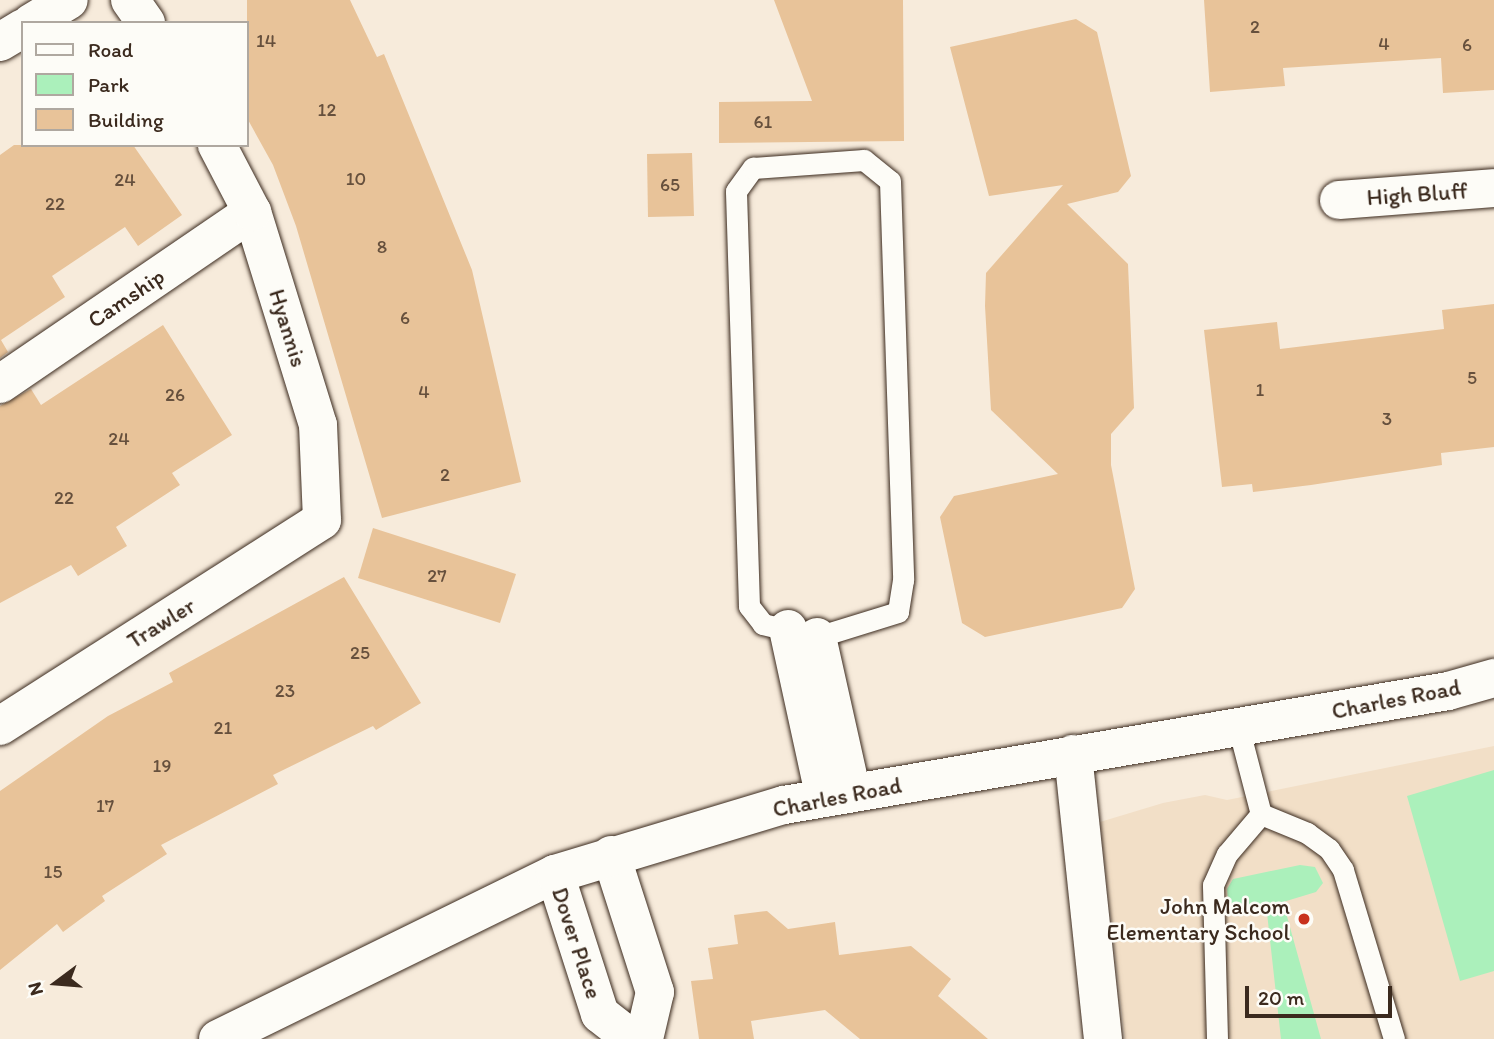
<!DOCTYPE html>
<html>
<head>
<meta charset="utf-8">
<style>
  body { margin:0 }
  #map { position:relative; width:1494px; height:1039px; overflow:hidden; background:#f7ebdb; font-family:Itim,sans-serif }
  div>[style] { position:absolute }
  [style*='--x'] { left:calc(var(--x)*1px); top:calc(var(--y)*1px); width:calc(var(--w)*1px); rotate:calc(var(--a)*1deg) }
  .built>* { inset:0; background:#f2dfc7 }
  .green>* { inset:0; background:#abf0bb }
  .building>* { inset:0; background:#e8c399 }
  .roads { filter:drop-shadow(0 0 2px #3b2a1e) drop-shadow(0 0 2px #3b2a1e) }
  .lane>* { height:21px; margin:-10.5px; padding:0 10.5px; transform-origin:10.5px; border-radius:10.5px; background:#fdfcf7 }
  .street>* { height:38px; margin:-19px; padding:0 19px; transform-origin:19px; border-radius:19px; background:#fdfcf7 }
  .secondary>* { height:38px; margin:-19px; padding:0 19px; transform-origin:19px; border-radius:19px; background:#fdfcf7 }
  .dots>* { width:19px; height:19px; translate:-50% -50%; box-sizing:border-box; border:4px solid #fdfcf7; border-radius:50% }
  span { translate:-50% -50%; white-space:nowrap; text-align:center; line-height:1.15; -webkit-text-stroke:5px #fdfcf7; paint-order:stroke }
  .number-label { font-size:19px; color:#66503d }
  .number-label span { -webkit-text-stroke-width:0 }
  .street-label { font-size:23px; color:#3b2a1e }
  .poi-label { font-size:23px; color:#3b2a1e }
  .right { translate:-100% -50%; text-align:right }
  .legend { position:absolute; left:21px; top:21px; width:228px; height:126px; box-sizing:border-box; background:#fdfcf7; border:2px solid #afa8a0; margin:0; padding:9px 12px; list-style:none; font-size:21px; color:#3b2a1e }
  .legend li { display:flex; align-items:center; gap:14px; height:35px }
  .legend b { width:35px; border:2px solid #afa8a0 }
  .north { position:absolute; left:21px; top:948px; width:70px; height:70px; -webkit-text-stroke:5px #fdfcf7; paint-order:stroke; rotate:254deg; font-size:19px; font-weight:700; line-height:28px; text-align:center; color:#3b2a1e }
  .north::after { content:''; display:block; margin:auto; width:24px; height:32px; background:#3b2a1e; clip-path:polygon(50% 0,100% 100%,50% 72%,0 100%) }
  .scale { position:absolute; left:1245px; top:986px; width:147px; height:32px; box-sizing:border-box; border:4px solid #3b2a1e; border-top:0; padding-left:9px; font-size:21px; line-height:24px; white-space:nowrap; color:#3b2a1e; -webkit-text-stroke:5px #fdfcf7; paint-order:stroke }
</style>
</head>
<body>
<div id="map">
  <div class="built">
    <i style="clip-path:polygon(1494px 746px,1494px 1039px,1125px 1039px,1100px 822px,1163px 803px,1205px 795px,1227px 800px)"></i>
  </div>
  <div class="green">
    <i style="clip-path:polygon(1494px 770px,1494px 971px,1460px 981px,1407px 796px)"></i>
    <i style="clip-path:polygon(1300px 865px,1315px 867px,1323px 883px,1316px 892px,1283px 902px,1321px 1039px,1281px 1039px,1266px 904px,1237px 907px,1228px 901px,1227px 889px,1233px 879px)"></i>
  </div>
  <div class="building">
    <i style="clip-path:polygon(247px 0,350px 0,377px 57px,384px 54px,472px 270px,521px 482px,382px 518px,296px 226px,273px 165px,247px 118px)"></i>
    <i style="clip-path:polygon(774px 0,903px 0,904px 141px,719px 143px,719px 102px,812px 101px)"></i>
    <i style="clip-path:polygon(1204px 0,1494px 0,1494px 90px,1443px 93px,1441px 58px,1283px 68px,1285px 86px,1210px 92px)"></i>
    <i style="clip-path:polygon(1076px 19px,1097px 32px,1131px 176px,1118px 192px,1067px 204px,1128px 264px,1134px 408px,1111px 434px,1111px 465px,1135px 589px,1122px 608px,985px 637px,962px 623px,940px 517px,954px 496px,1058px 474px,991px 410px,985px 306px,986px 273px,1063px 185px,989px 196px,950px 47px)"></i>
    <i style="clip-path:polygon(14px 145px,133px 145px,182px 215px,138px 246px,125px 227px,52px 276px,65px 297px,1px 340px,8px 352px,0 358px,0 155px)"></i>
    <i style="clip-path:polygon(692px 153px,694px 216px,648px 217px,647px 154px)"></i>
    <i style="clip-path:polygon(1494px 304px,1494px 447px,1441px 453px,1442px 465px,1311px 485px,1253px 492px,1252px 484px,1222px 487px,1204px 330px,1277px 322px,1280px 349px,1444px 329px,1442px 310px)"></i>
    <i style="clip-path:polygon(163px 325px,232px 435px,172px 473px,180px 485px,116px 527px,127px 546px,78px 576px,71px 565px,0 603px,0 406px,31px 389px,41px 405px)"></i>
    <i style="clip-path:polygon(373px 528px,516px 574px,500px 623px,358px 578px)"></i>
    <i style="clip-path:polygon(344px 577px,421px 703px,376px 730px,373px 726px,273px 775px,278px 784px,161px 845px,167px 854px,102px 896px,105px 901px,63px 932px,57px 924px,0 970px,0 791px,108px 716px,173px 682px,169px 673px)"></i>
    <i style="clip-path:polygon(767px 911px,788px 929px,835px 922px,839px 955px,911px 946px,951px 979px,938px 996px,988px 1039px,860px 1039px,825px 1010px,751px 1021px,754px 1039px,699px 1039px,691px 981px,713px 979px,708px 948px,738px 944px,734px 915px)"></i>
  </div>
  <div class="roads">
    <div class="lane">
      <i style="--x:864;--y:160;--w:33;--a:39"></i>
      <i style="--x:890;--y:181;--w:399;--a:88.1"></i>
      <i style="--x:903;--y:580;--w:32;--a:99"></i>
      <i style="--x:898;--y:612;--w:85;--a:162.8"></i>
      <i style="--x:817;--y:637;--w:56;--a:-166.5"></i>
      <i style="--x:763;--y:624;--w:23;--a:-128"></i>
      <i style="--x:749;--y:606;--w:415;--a:-91.8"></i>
      <i style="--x:736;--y:191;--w:29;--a:-54"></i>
      <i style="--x:753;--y:168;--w:111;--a:-4.1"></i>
      <i style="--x:1238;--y:726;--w:91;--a:75.4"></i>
      <i style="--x:1261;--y:814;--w:50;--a:22.4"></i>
      <i style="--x:1307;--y:833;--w:27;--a:36"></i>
      <i style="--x:1329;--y:849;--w:25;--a:56"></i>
      <i style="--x:1343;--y:870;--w:177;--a:73.2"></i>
      <i style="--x:1217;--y:1039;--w:154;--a:-91.5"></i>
      <i style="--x:1213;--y:885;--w:34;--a:-66"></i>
      <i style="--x:1227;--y:854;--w:52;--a:-49.6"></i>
    </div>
    <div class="street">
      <i style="--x:130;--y:0;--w:28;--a:55"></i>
      <i style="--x:31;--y:23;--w:44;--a:-31.2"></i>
      <i style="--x:0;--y:42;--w:27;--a:-31"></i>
      <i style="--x:1339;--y:200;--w:155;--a:-4.4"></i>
      <i style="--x:0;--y:384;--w:305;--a:-34.3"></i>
      <i style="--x:788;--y:629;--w:173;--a:77.7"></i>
      <i style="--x:817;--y:637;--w:160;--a:77.4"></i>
      <i style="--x:0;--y:726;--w:382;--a:-32.6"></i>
      <i style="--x:322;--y:520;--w:95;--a:-92.4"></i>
      <i style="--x:318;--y:425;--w:223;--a:-107.2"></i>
      <i style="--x:252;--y:212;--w:76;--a:-117.6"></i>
      <i style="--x:1073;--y:754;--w:287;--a:84"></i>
      <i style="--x:611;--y:855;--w:144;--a:72.2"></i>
      <i style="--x:655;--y:992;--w:48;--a:103.2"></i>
      <i style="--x:555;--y:874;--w:147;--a:72.2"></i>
      <i style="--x:600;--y:1014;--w:41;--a:38"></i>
    </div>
    <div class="secondary">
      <i style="--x:218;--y:1039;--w:375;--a:-26.1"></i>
      <i style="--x:555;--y:874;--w:239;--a:-16.8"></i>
      <i style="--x:784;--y:805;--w:674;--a:-9.74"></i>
      <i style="--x:1448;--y:691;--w:48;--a:-15.8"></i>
    </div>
  </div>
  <div class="dots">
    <i style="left:1304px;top:919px;background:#c8321e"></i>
  </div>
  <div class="number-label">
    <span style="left:1255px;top:27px">2</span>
    <span style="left:266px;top:41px">14</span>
    <span style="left:1384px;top:44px">4</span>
    <span style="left:1467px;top:45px">6</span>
    <span style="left:327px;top:110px">12</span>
    <span style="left:763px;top:122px">61</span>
    <span style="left:356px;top:179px">10</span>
    <span style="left:125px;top:180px">24</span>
    <span style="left:670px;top:185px">65</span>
    <span style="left:55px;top:204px">22</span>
    <span style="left:382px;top:247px">8</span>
    <span style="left:405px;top:318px">6</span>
    <span style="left:1472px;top:378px">5</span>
    <span style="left:1260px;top:390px">1</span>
    <span style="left:424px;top:392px">4</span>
    <span style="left:175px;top:395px">26</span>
    <span style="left:1387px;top:419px">3</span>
    <span style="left:119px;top:439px">24</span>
    <span style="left:445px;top:475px">2</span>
    <span style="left:64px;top:498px">22</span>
    <span style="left:437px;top:576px">27</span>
    <span style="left:360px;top:653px">25</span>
    <span style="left:285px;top:691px">23</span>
    <span style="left:223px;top:728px">21</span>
    <span style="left:162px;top:766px">19</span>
    <span style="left:105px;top:806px">17</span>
    <span style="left:53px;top:872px">15</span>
  </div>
  <div class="street-label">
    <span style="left:1417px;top:194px;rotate:-4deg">High Bluff</span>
    <span style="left:126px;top:298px;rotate:-34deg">Camship</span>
    <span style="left:288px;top:328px;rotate:73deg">Hyannis</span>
    <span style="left:161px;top:623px;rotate:-32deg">Trawler</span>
    <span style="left:1396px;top:699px;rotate:-11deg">Charles Road</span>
    <span style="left:837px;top:797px;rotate:-11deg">Charles Road</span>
    <span style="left:577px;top:943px;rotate:72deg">Dover Place</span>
  </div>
  <div class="poi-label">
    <span class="right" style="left:1290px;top:919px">John Malcom<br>Elementary School</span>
  </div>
  <ul class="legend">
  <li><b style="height:9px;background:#fdfcf7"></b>Road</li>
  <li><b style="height:19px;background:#abf0bb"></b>Park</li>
  <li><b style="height:19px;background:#e8c399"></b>Building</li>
  </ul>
  <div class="north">N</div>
  <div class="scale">20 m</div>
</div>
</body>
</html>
